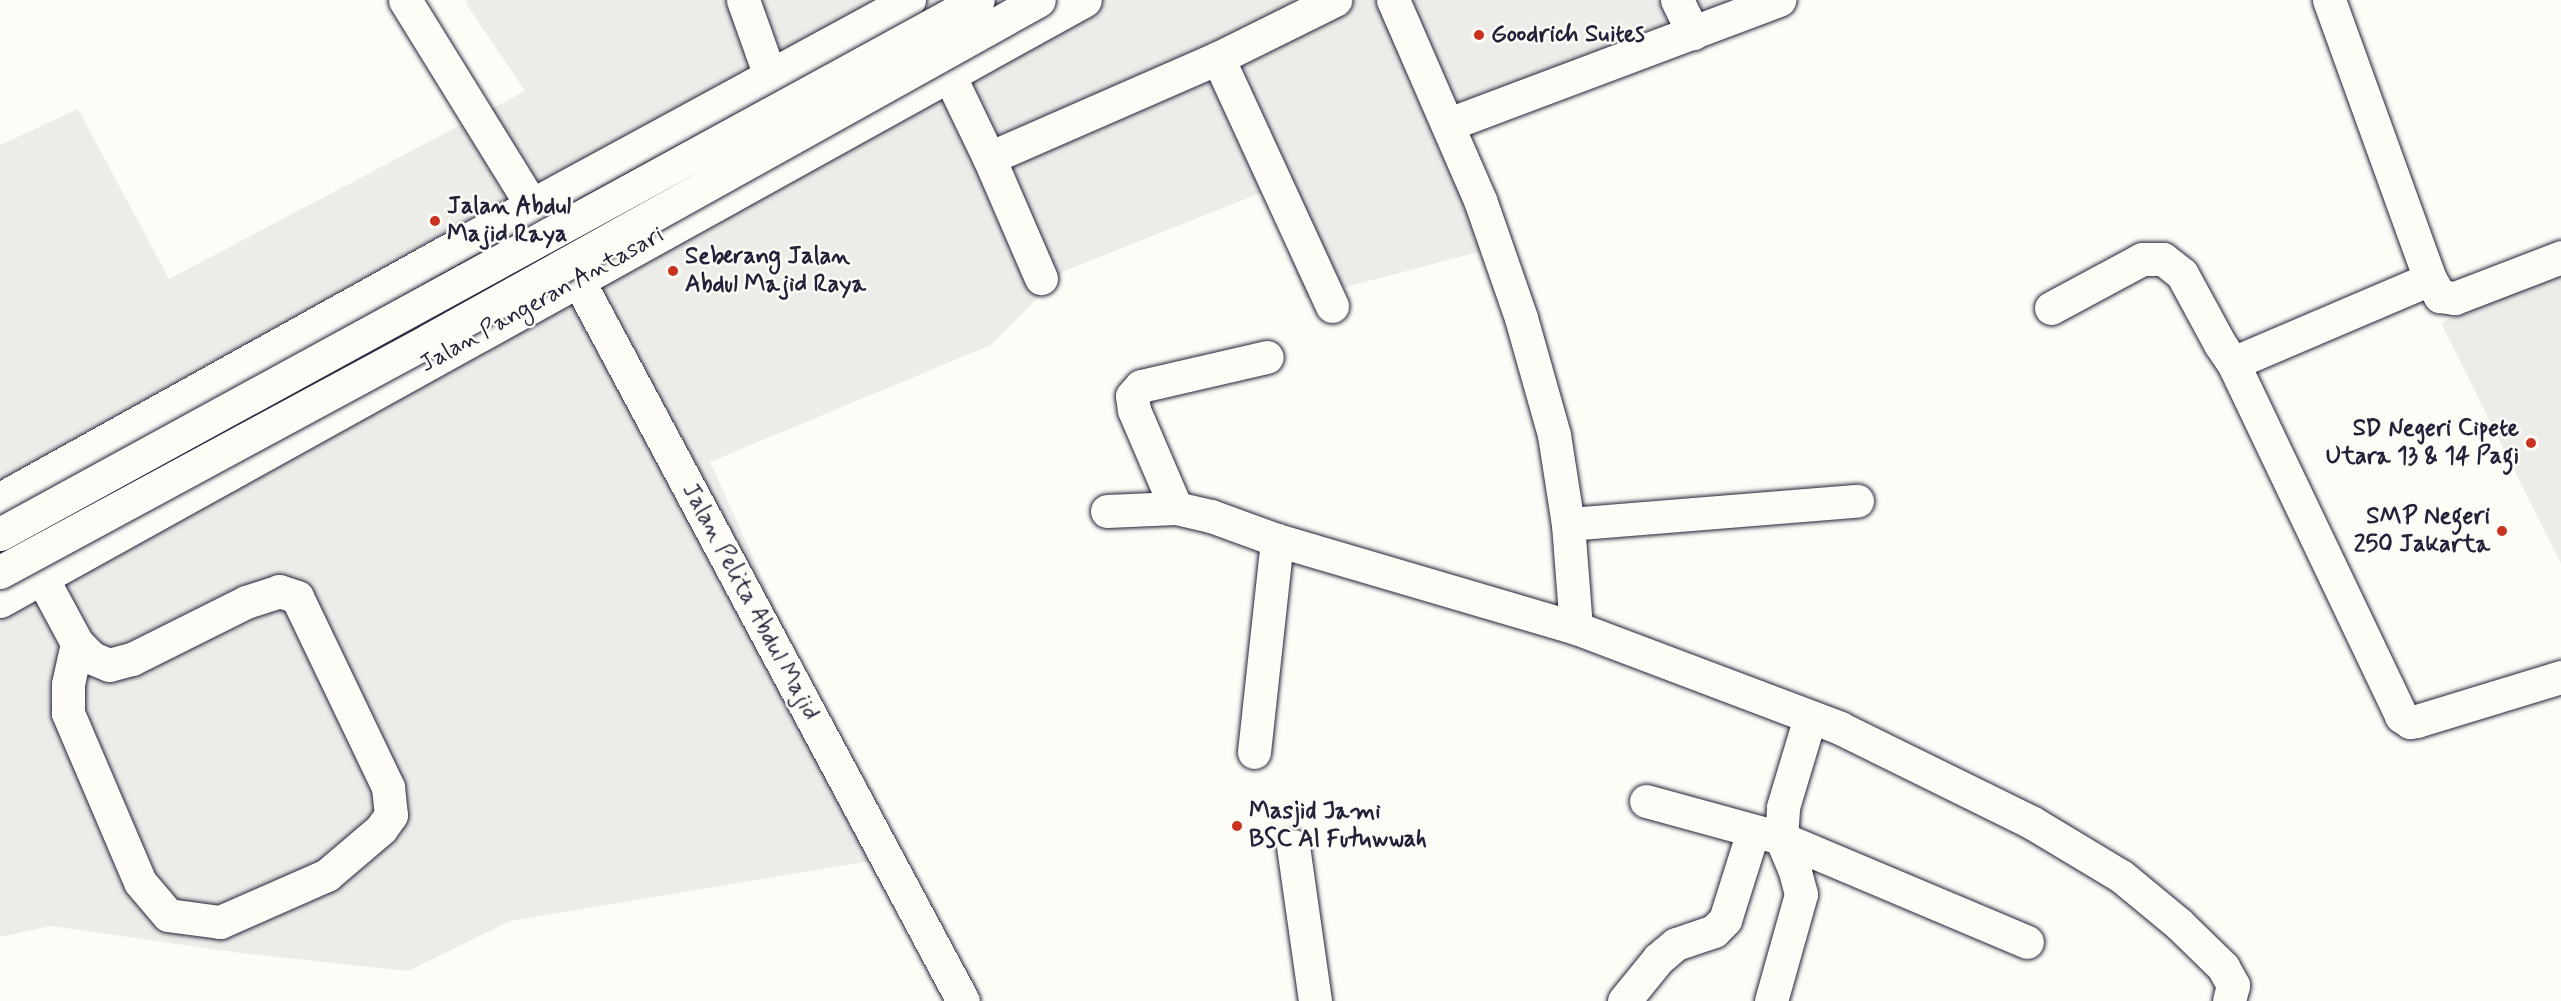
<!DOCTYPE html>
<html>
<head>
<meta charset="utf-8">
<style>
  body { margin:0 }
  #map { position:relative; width:2561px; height:1001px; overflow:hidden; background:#fdfcf7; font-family:Mynerve,sans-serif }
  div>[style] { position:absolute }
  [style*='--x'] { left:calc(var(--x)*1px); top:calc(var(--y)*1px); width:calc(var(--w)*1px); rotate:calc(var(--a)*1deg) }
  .built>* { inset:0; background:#ecece9 }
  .roads { filter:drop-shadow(0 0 2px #22223b) drop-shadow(0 0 2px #22223b) }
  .minor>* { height:33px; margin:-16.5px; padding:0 16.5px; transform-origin:16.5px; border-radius:16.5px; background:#fdfcf7 }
  .major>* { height:33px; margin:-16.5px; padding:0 16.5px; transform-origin:16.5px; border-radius:16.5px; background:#fdfcf7 }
  .bridges { filter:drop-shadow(0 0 2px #22223b) drop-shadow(0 0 2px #22223b) }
  .major-bridge>* { height:33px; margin:-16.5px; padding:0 16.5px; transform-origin:16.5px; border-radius:16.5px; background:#fdfcf7 }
  .dots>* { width:16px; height:16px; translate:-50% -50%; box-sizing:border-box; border:3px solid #fdfcf7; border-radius:50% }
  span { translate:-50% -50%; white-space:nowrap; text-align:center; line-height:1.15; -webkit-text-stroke:5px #fdfcf7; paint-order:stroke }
  .poi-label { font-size:24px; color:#22223b; font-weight:700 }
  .left { translate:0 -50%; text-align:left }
  .right { translate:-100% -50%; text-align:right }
  .street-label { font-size:24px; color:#22223b }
</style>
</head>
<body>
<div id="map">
  <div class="built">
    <i style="clip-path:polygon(468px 0,1755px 0,1461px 106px,1508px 244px,1305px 298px,1266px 191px,1064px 271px,991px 345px,710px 462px,889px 858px,510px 921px,408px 971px,240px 953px,51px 926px,0 937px,0 145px,78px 109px,169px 279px,525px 91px,465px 2px)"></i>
    <i style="clip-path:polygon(2561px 269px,2561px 564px,2441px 323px)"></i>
  </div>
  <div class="roads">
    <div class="minor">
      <i style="--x:405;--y:0;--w:329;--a:58.3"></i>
      <i style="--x:578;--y:280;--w:817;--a:61.9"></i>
      <i style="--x:743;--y:0;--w:81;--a:70.4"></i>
      <i style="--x:1393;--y:0;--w:218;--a:66.5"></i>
      <i style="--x:1480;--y:200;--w:125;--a:70.8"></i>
      <i style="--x:1521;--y:318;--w:122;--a:74.2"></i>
      <i style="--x:1554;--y:435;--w:90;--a:81.1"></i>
      <i style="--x:1568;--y:524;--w:104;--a:85.6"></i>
      <i style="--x:1677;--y:0;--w:37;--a:64"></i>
      <i style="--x:2329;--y:0;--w:297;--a:70.1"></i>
      <i style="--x:2430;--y:279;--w:20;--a:60"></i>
      <i style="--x:2440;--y:296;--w:15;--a:8"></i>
      <i style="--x:2455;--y:298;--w:114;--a:-21.1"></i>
      <i style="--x:1218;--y:58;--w:273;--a:65.3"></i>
      <i style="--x:949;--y:75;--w:92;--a:64.3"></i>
      <i style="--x:989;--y:158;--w:131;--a:66.6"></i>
      <i style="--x:1449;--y:124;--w:353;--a:-20.6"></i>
      <i style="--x:989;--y:158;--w:250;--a:-23.6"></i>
      <i style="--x:1218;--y:58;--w:131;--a:-26.4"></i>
      <i style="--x:2051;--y:308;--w:103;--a:-28.3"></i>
      <i style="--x:2142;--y:259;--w:21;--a:0"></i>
      <i style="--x:2163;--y:259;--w:24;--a:38"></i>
      <i style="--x:2182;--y:274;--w:80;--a:61.5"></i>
      <i style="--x:2220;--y:344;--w:23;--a:56"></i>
      <i style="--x:2233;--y:363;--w:391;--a:64.5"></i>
      <i style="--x:2401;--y:716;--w:11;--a:34"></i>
      <i style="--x:2410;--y:722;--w:7;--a:-8"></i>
      <i style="--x:2417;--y:721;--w:151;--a:-17"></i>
      <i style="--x:2233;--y:363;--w:214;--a:-23.1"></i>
      <i style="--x:1176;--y:508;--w:107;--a:-113.2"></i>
      <i style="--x:1134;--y:410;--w:14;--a:-98"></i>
      <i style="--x:1132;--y:396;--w:13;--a:-48"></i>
      <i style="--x:1141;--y:386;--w:129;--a:-13"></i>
      <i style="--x:1107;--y:511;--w:69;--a:-2.5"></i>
      <i style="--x:1176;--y:508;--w:36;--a:13"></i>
      <i style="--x:1211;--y:516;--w:70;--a:20"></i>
      <i style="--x:1277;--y:540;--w:312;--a:16.4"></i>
      <i style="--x:1576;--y:628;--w:282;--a:20.7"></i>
      <i style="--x:1840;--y:728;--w:213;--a:26.2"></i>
      <i style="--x:2031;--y:822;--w:105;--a:31"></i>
      <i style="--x:2121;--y:876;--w:75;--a:39.6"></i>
      <i style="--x:2179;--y:924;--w:62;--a:44.3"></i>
      <i style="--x:2223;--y:967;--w:21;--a:61"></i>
      <i style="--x:2233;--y:985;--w:16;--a:104"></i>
      <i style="--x:1568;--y:524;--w:290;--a:-4.6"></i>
      <i style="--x:42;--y:578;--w:74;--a:61.7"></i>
      <i style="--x:77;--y:643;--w:21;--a:45"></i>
      <i style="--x:92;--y:658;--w:18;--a:22"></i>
      <i style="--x:109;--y:665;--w:24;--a:-15"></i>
      <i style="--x:132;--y:659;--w:127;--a:-26.6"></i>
      <i style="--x:246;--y:602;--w:35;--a:-18"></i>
      <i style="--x:279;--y:591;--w:19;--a:18"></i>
      <i style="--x:297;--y:597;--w:211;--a:64.4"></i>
      <i style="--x:388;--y:787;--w:28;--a:84"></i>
      <i style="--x:391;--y:815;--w:17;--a:126"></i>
      <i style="--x:381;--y:829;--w:71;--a:139.6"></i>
      <i style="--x:327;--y:875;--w:117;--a:156.3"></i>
      <i style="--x:220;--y:922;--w:52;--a:-172.3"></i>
      <i style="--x:168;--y:915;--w:43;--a:-130.3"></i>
      <i style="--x:140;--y:882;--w:184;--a:-113.1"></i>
      <i style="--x:68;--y:713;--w:29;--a:-90"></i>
      <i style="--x:68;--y:684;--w:42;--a:-77.6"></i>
      <i style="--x:1254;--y:752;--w:213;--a:-83.8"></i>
      <i style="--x:1646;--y:801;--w:140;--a:15.3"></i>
      <i style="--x:1781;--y:838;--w:267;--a:22.9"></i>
      <i style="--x:1293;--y:846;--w:157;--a:81.9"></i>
      <i style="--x:1624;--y:1001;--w:54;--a:-51"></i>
      <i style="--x:1658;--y:959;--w:23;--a:-40"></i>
      <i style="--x:1676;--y:944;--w:40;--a:-18.9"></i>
      <i style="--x:1714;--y:931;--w:16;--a:-45"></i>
      <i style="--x:1725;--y:920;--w:93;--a:-72.5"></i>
      <i style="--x:1771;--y:1001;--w:111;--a:-74.3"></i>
      <i style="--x:1801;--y:894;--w:24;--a:-105"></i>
      <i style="--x:1795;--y:871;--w:36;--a:-113"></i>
      <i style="--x:1781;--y:838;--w:31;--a:-86"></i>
      <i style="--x:1783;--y:807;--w:94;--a:-73.3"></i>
    </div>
    <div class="major">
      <i style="--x:0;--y:499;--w:526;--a:-29"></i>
      <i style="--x:460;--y:244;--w:511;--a:-28.52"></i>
      <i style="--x:0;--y:601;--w:1240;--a:-28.98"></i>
    </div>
  </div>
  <div class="bridges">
    <div class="major-bridge">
      <i style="--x:0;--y:534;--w:1114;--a:-28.64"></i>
      <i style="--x:0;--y:572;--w:488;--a:-28.4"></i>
      <i style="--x:429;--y:340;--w:698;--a:-29.13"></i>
    </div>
  </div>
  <div class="dots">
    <i style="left:1479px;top:35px;background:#c8321e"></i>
    <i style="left:435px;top:221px;background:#c8321e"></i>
    <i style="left:673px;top:271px;background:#c8321e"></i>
    <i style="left:2531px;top:443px;background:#c8321e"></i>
    <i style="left:2502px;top:531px;background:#c8321e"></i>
    <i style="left:1237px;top:826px;background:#c8321e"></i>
  </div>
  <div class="poi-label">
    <span class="left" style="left:1491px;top:35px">Goodrich Suites</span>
    <span class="left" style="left:447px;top:221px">Jalan Abdul<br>Majid Raya</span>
    <span class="left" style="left:685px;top:271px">Seberang Jalan<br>Abdul Majid Raya</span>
    <span class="right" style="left:2519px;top:443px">SD Negeri Cipete<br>Utara 13 &amp; 14 Pagi</span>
    <span class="right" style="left:2490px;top:531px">SMP Negeri<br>250 Jakarta</span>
    <span class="left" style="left:1249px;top:826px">Masjid Jami<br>BSC Al Futuwwah</span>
  </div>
  <div class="street-label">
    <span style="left:542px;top:300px;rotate:-29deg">Jalan Pangeran Antasari</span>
    <span style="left:750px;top:602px;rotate:62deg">Jalan Pelita Abdul Majid</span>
  </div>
</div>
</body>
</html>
